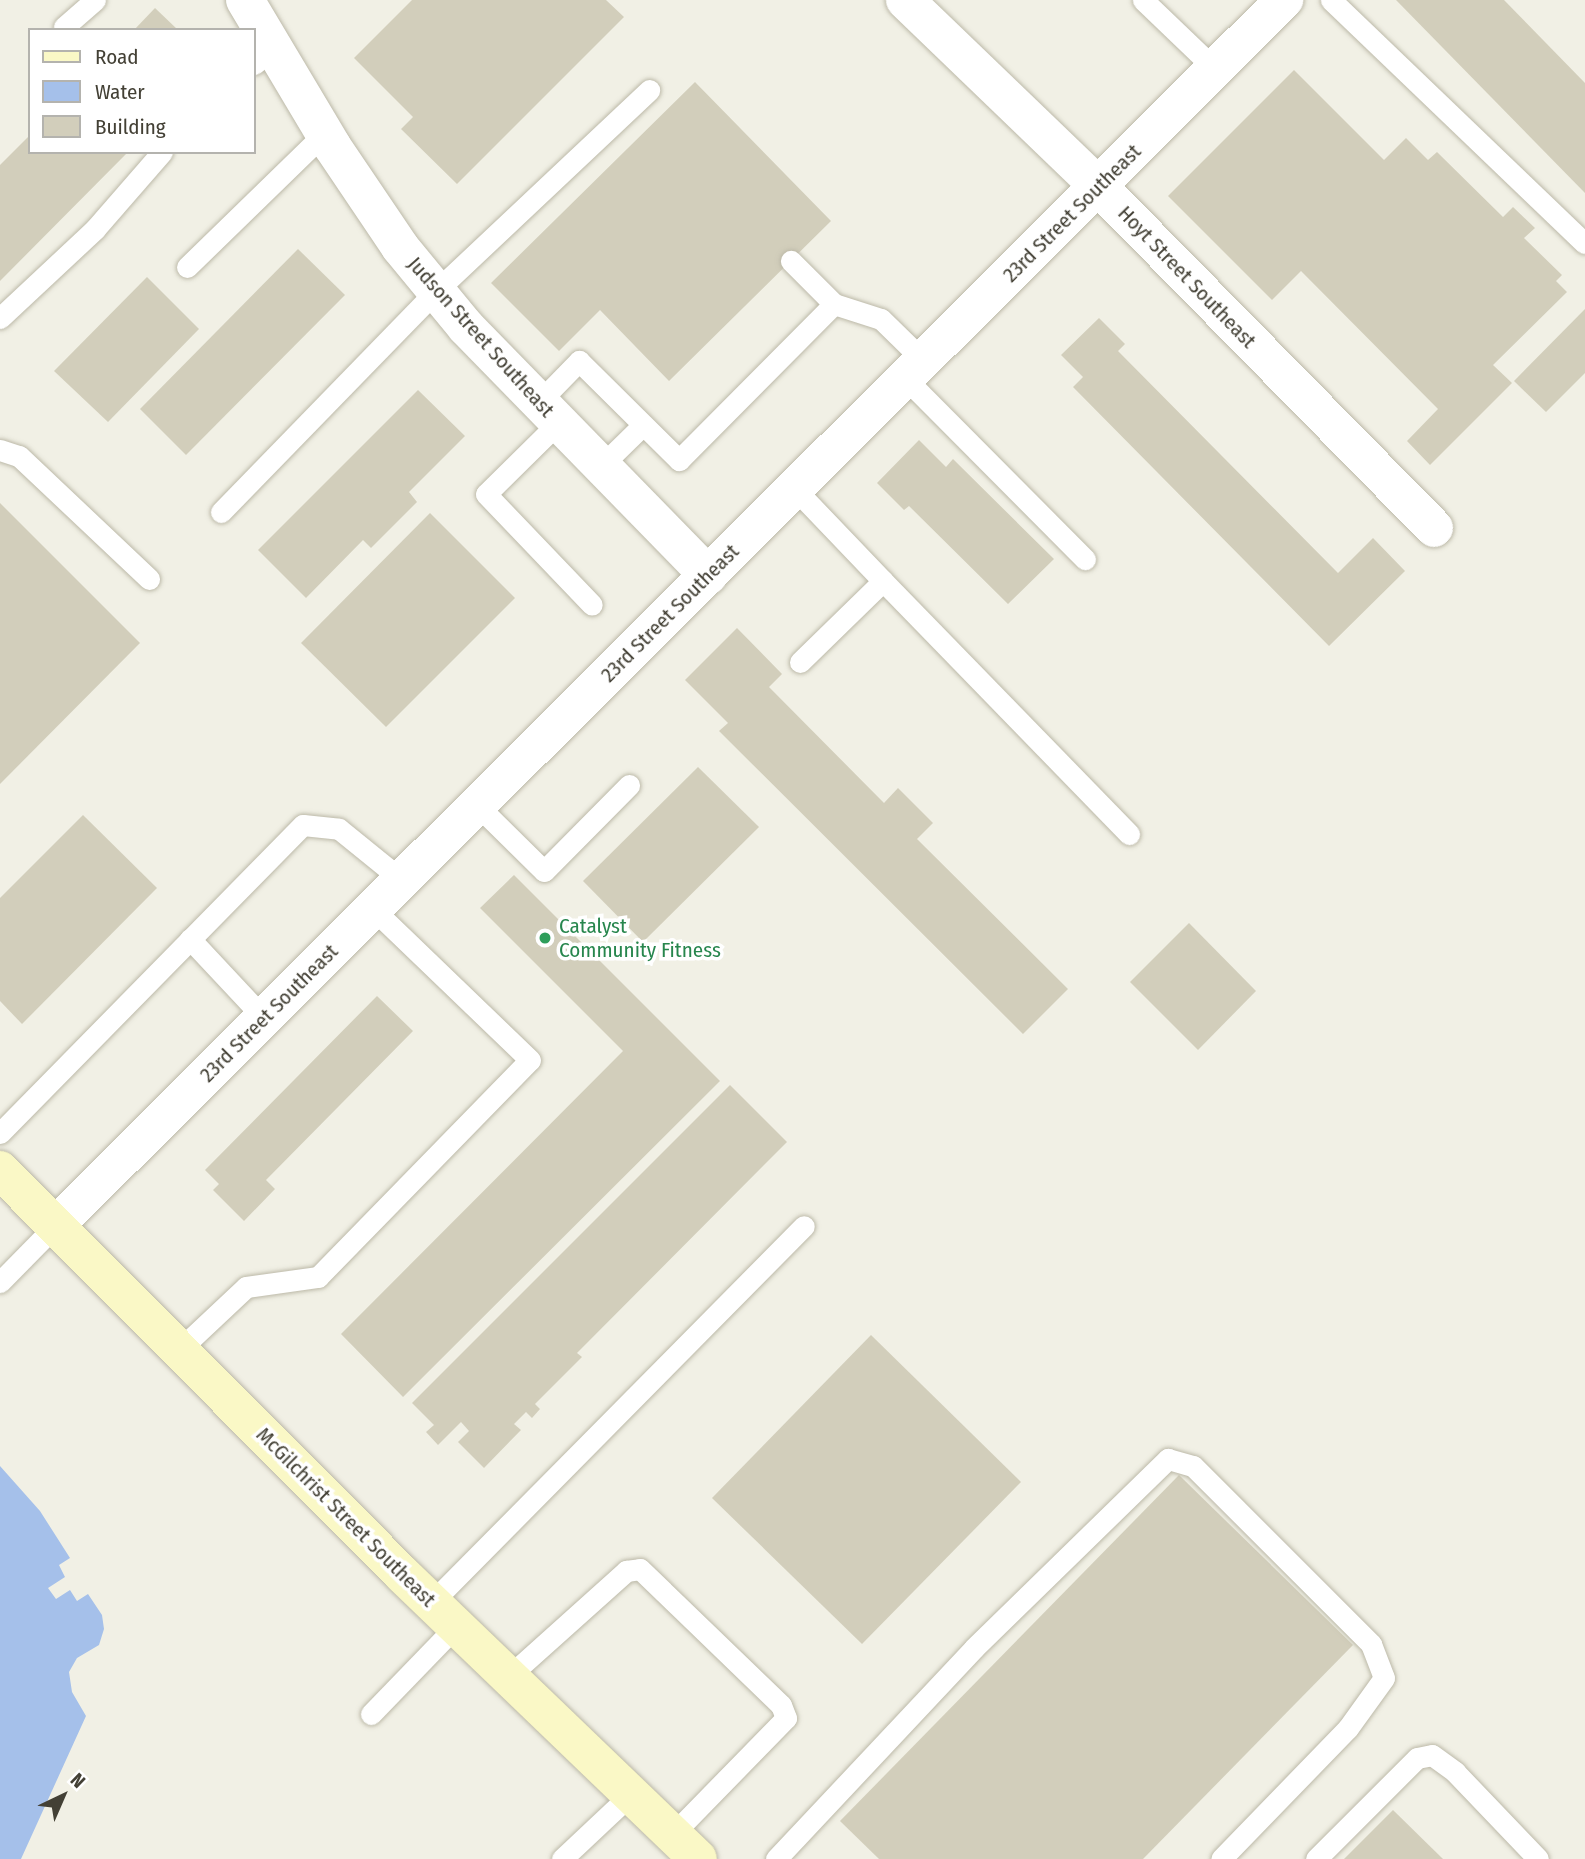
<!DOCTYPE html>
<html>
<head>
<meta charset="utf-8">
<style>
  body { margin:0 }
  #map { position:relative; width:1585px; height:1859px; overflow:hidden; background:#f1f0e5; font-family:"Fira Sans Condensed",sans-serif }
  div>[style] { position:absolute }
  [style*='--x'] { left:calc(var(--x)*1px); top:calc(var(--y)*1px); width:calc(var(--w)*1px); rotate:calc(var(--a)*1deg) }
  .water>* { inset:0; background:#a5c0ea }
  .building>* { inset:0; background:#d2cebb }
  .roads { filter:drop-shadow(0 0 2px #bcb9a8) drop-shadow(0 0 2px #bcb9a8) }
  .lane>* { height:21px; margin:-10.5px; padding:0 10.5px; transform-origin:10.5px; border-radius:10.5px; background:#fff }
  .street>* { height:38px; margin:-19px; padding:0 19px; transform-origin:19px; border-radius:19px; background:#fff }
  .secondary>* { height:38px; margin:-19px; padding:0 19px; transform-origin:19px; border-radius:19px; background:#faf8c6 }
  .dots>* { width:19px; height:19px; translate:-50% -50%; box-sizing:border-box; border:4px solid #fff; border-radius:50% }
  span { translate:-50% -50%; white-space:nowrap; text-align:center; line-height:1.15; -webkit-text-stroke:7px #fff; paint-order:stroke }
  .street-label { font-size:21px; color:#434035 }
  .leisure-label { font-size:21px; color:#27864d }
  .left { translate:0 -50%; text-align:left }
  .legend { position:absolute; left:28px; top:28px; width:228px; height:126px; box-sizing:border-box; background:#fff; border:2px solid #b4b3ae; margin:0; padding:9px 12px; list-style:none; font-size:21px; color:#434035 }
  .legend li { display:flex; align-items:center; gap:14px; height:35px }
  .legend b { width:35px; border:2px solid #b4b3ae }
  .north { position:absolute; left:28px; top:1761px; width:70px; height:70px; -webkit-text-stroke:5px #fff; paint-order:stroke; rotate:44deg; font-size:19px; font-weight:700; line-height:28px; text-align:center; color:#434035 }
  .north::after { content:''; display:block; margin:auto; width:24px; height:32px; background:#434035; clip-path:polygon(50% 0,100% 100%,50% 72%,0 100%) }
</style>
</head>
<body>
<div id="map">
  <div class="water">
    <i style="clip-path:polygon(0 1466px,40px 1511px,70px 1558px,59px 1565px,65px 1577px,48px 1588px,56px 1599px,70px 1590px,77px 1601px,88px 1594px,102px 1615px,104px 1629px,99px 1645px,77px 1658px,69px 1672px,72px 1692px,86px 1716px,21px 1859px,0 1859px)"></i>
  </div>
  <div class="building">
    <i style="clip-path:polygon(412px 0,606px 0,624px 17px,457px 184px,401px 129px,413px 117px,354px 58px)"></i>
    <i style="clip-path:polygon(1396px 0,1504px 0,1585px 83px,1585px 193px)"></i>
    <i style="clip-path:polygon(155px 8px,178px 30px,134px 30px)"></i>
    <i style="clip-path:polygon(1294px 70px,1384px 160px,1406px 138px,1428px 160px,1437px 152px,1503px 217px,1513px 207px,1535px 228px,1524px 238px,1562px 275px,1556px 281px,1567px 292px,1493px 365px,1512px 383px,1430px 465px,1407px 441px,1438px 409px,1301px 271px,1272px 300px,1168px 196px)"></i>
    <i style="clip-path:polygon(695px 82px,831px 221px,669px 381px,600px 310px,559px 351px,491px 283px)"></i>
    <i style="clip-path:polygon(30px 135px,30px 152px,128px 152px,0 281px,0 165px)"></i>
    <i style="clip-path:polygon(298px 249px,345px 295px,186px 455px,140px 409px)"></i>
    <i style="clip-path:polygon(147px 277px,199px 329px,108px 422px,54px 371px)"></i>
    <i style="clip-path:polygon(1585px 309px,1585px 373px,1546px 412px,1514px 381px)"></i>
    <i style="clip-path:polygon(1099px 318px,1125px 344px,1118px 351px,1338px 573px,1373px 538px,1405px 571px,1329px 646px,1073px 387px,1083px 377px,1061px 355px)"></i>
    <i style="clip-path:polygon(418px 390px,465px 436px,409px 492px,417px 502px,371px 548px,363px 540px,306px 598px,258px 550px)"></i>
    <i style="clip-path:polygon(919px 440px,946px 467px,953px 459px,1054px 559px,1008px 604px,909px 506px,904px 510px,877px 483px)"></i>
    <i style="clip-path:polygon(0 503px,140px 643px,0 784px)"></i>
    <i style="clip-path:polygon(430px 513px,515px 598px,386px 727px,301px 643px)"></i>
    <i style="clip-path:polygon(737px 628px,782px 674px,769px 687px,884px 803px,898px 788px,933px 823px,917px 839px,1068px 989px,1023px 1034px,719px 731px,728px 723px,685px 680px)"></i>
    <i style="clip-path:polygon(698px 767px,759px 827px,643px 942px,583px 881px)"></i>
    <i style="clip-path:polygon(83px 815px,157px 888px,22px 1024px,0 1001px,0 898px)"></i>
    <i style="clip-path:polygon(514px 875px,720px 1081px,403px 1397px,341px 1334px,623px 1051px,480px 908px)"></i>
    <i style="clip-path:polygon(1189px 923px,1256px 991px,1198px 1050px,1130px 982px)"></i>
    <i style="clip-path:polygon(377px 996px,413px 1031px,266px 1180px,275px 1189px,244px 1221px,213px 1190px,219px 1184px,205px 1170px)"></i>
    <i style="clip-path:polygon(730px 1085px,787px 1142px,577px 1353px,582px 1357px,535px 1404px,540px 1409px,532px 1418px,526px 1412px,514px 1424px,521px 1430px,484px 1468px,458px 1442px,469px 1431px,461px 1422px,438px 1445px,426px 1432px,434px 1425px,412px 1403px)"></i>
    <i style="clip-path:polygon(871px 1335px,1021px 1482px,862px 1644px,712px 1498px)"></i>
    <i style="clip-path:polygon(1179px 1475px,1353px 1645px,1143px 1859px,879px 1859px,840px 1821px)"></i>
    <i style="clip-path:polygon(1393px 1810px,1443px 1859px,1344px 1859px)"></i>
  </div>
  <div class="roads">
    <div class="lane">
      <i style="--x:1143;--y:0;--w:101;--a:43.8"></i>
      <i style="--x:1331;--y:0;--w:351;--a:43.8"></i>
      <i style="--x:64;--y:27;--w:41;--a:-41.1"></i>
      <i style="--x:254;--y:64;--w:26;--a:-39"></i>
      <i style="--x:187;--y:267;--w:191;--a:-44.2"></i>
      <i style="--x:834;--y:304;--w:49;--a:17.7"></i>
      <i style="--x:881;--y:319;--w:60;--a:44.3"></i>
      <i style="--x:0;--y:318;--w:130;--a:-43.1"></i>
      <i style="--x:95;--y:229;--w:102;--a:-49"></i>
      <i style="--x:906;--y:379;--w:254;--a:45.2"></i>
      <i style="--x:538;--y:403;--w:59;--a:-45.7"></i>
      <i style="--x:579;--y:361;--w:141;--a:44.7"></i>
      <i style="--x:679;--y:460;--w:220;--a:-45.2"></i>
      <i style="--x:834;--y:304;--w:61;--a:-135"></i>
      <i style="--x:558;--y:423;--w:101;--a:135.4"></i>
      <i style="--x:486;--y:494;--w:153;--a:46.3"></i>
      <i style="--x:0;--y:450;--w:20;--a:18"></i>
      <i style="--x:19;--y:456;--w:179;--a:43.4"></i>
      <i style="--x:600;--y:467;--w:60;--a:-44.3"></i>
      <i style="--x:795;--y:489;--w:127;--a:46.3"></i>
      <i style="--x:883;--y:581;--w:116;--a:135.7"></i>
      <i style="--x:221;--y:512;--w:308;--a:-45.8"></i>
      <i style="--x:436;--y:291;--w:293;--a:-43.3"></i>
      <i style="--x:883;--y:581;--w:353;--a:45.8"></i>
      <i style="--x:477;--y:805;--w:94;--a:44.6"></i>
      <i style="--x:544;--y:871;--w:121;--a:-45.3"></i>
      <i style="--x:190;--y:939;--w:108;--a:46.9"></i>
      <i style="--x:0;--y:1133;--w:432;--a:-45.5"></i>
      <i style="--x:303;--y:825;--w:36;--a:6"></i>
      <i style="--x:339;--y:829;--w:81;--a:39"></i>
      <i style="--x:0;--y:1282;--w:80;--a:-45.5"></i>
      <i style="--x:179;--y:1350;--w:92;--a:-43.2"></i>
      <i style="--x:246;--y:1287;--w:73;--a:-7.9"></i>
      <i style="--x:318;--y:1277;--w:303;--a:-45.7"></i>
      <i style="--x:530;--y:1060;--w:218;--a:-136.1"></i>
      <i style="--x:431;--y:1603;--w:530;--a:-45.31"></i>
      <i style="--x:508;--y:1677;--w:159;--a:-41.9"></i>
      <i style="--x:626;--y:1571;--w:14;--a:-8"></i>
      <i style="--x:640;--y:1569;--w:196;--a:44"></i>
      <i style="--x:781;--y:1705;--w:14;--a:69"></i>
      <i style="--x:786;--y:1718;--w:163;--a:134.3"></i>
      <i style="--x:371;--y:1714;--w:122;--a:-46"></i>
      <i style="--x:562;--y:1859;--w:93;--a:-43.3"></i>
      <i style="--x:776;--y:1859;--w:289;--a:-46.8"></i>
      <i style="--x:974;--y:1648;--w:271;--a:-44.3"></i>
      <i style="--x:1168;--y:1459;--w:26;--a:16"></i>
      <i style="--x:1193;--y:1466;--w:252;--a:45"></i>
      <i style="--x:1371;--y:1644;--w:36;--a:69"></i>
      <i style="--x:1384;--y:1678;--w:62;--a:125.8"></i>
      <i style="--x:1348;--y:1728;--w:182;--a:134.1"></i>
      <i style="--x:1316;--y:1859;--w:143;--a:-45"></i>
      <i style="--x:1417;--y:1758;--w:15;--a:-11"></i>
      <i style="--x:1432;--y:1755;--w:29;--a:36"></i>
      <i style="--x:1455;--y:1772;--w:120;--a:46.3"></i>
    </div>
    <div class="street">
      <i style="--x:245;--y:0;--w:170;--a:59.2"></i>
      <i style="--x:332;--y:146;--w:122;--a:56"></i>
      <i style="--x:400;--y:247;--w:104;--a:50.5"></i>
      <i style="--x:466;--y:327;--w:347;--a:45.7"></i>
      <i style="--x:905;--y:0;--w:269;--a:43.9"></i>
      <i style="--x:1099;--y:187;--w:478;--a:45.5"></i>
      <i style="--x:56;--y:1225;--w:1735;--a:-44.93"></i>
    </div>
    <div class="secondary">
      <i style="--x:0;--y:1170;--w:571;--a:45.14"></i>
      <i style="--x:403;--y:1575;--w:409;--a:43.9"></i>
    </div>
  </div>
  <div class="dots">
    <i style="left:545px;top:938px;background:#2e9e5b"></i>
  </div>
  <div class="street-label">
    <span style="left:1072px;top:213px;rotate:-45deg">23rd Street Southeast</span>
    <span style="left:1187px;top:277px;rotate:46deg">Hoyt Street Southeast</span>
    <span style="left:481px;top:337px;rotate:48deg">Judson Street Southeast</span>
    <span style="left:670px;top:613px;rotate:-45deg">23rd Street Southeast</span>
    <span style="left:269px;top:1013px;rotate:-45deg">23rd Street Southeast</span>
    <span style="left:346px;top:1517px;rotate:45deg">McGilchrist Street Southeast</span>
  </div>
  <div class="leisure-label">
    <span class="left" style="left:559px;top:938px">Catalyst<br>Community Fitness</span>
  </div>
  <ul class="legend">
  <li><b style="height:9px;background:#faf8c6"></b>Road</li>
  <li><b style="height:19px;background:#a5c0ea"></b>Water</li>
  <li><b style="height:19px;background:#d2cebb"></b>Building</li>
  </ul>
  <div class="north">N</div>
</div>
</body>
</html>
